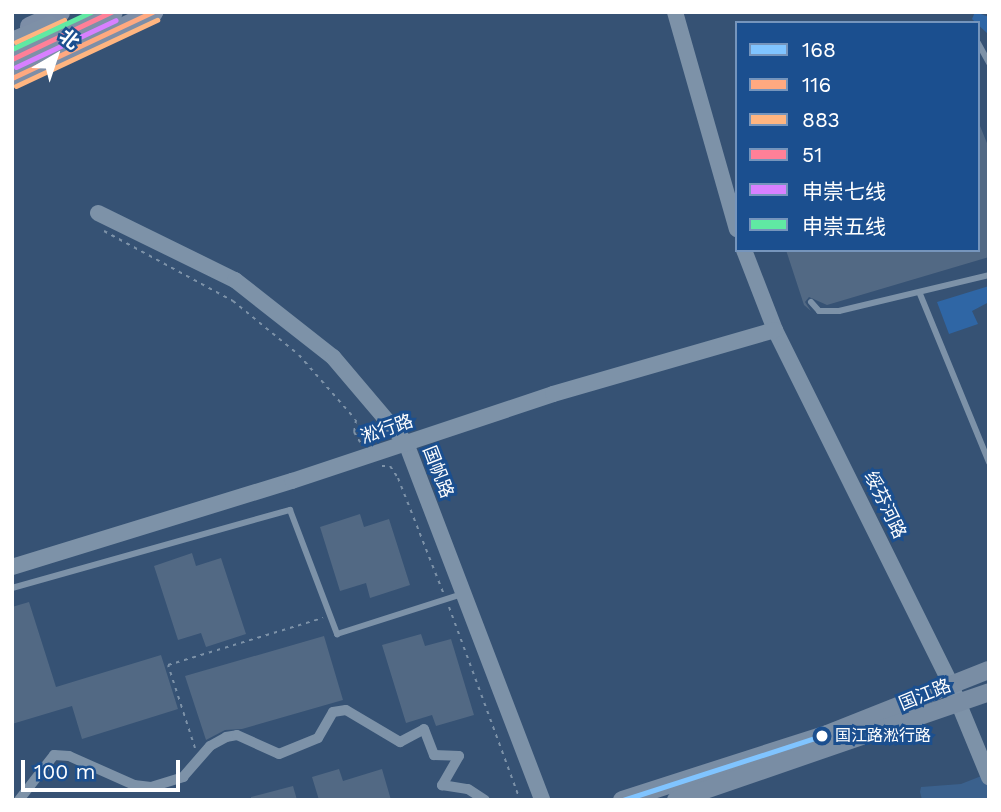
<!DOCTYPE html>
<html>
<head>
<meta charset="utf-8">
<style>
  body { margin:0 }
  #map { position:relative; width:1001px; height:812px; overflow:hidden; background:#365274; font-family:"Work Sans","Noto Sans SC",sans-serif }
  div>[style] { position:absolute }
  [style*='--x'] { left:calc(var(--x)*1px); top:calc(var(--y)*1px); width:calc(var(--w)*1px); rotate:calc(var(--a)*1deg) }
  .green>* { inset:0; background:#2f66a5 }
  .water>* { inset:0; background:#3b618d }
  .building>* { inset:0; background:#526984 }
  .path>* { height:2px; margin-top:-1px; transform-origin:0; background:repeating-linear-gradient(90deg,#7d92a8 0 3.5px,transparent 0 8.5px) }
  .service>* { height:6px; margin:-3px; padding:0 3px; transform-origin:3px; border-radius:3px; background:#7d92a8 }
  .pedestrian>* { height:10px; margin:-5px; padding:0 5px; transform-origin:5px; border-radius:5px; background:#7d92a8 }
  .tertiary>* { height:16px; margin:-8px; padding:0 8px; transform-origin:8px; border-radius:8px; background:#7d92a8 }
  .secondary>* { height:18px; margin:-9px; padding:0 9px; transform-origin:9px; border-radius:9px; background:#798da4 }
  .primary>* { height:19px; margin:-9.5px; padding:0 9.5px; transform-origin:9.5px; border-radius:9.5px; background:#7d8ea7 }
  .trunk>* { height:21px; margin:-10.5px; padding:0 10.5px; transform-origin:10.5px; border-radius:10.5px; background:#7e90a7 }
  .bus-1>* { height:5px; margin:-2.5px; padding:0 2.5px; transform-origin:2.5px; border-radius:2.5px; background:#80c4ff }
  .bus-2>* { height:5px; margin:-2.5px; padding:0 2.5px; transform-origin:2.5px; border-radius:2.5px; background:#ffa980 }
  .bus-3>* { height:5px; margin:-2.5px; padding:0 2.5px; transform-origin:2.5px; border-radius:2.5px; background:#ffb580 }
  .bus-4>* { height:5px; margin:-2.5px; padding:0 2.5px; transform-origin:2.5px; border-radius:2.5px; background:#ff8098 }
  .bus-5>* { height:5px; margin:-2.5px; padding:0 2.5px; transform-origin:2.5px; border-radius:2.5px; background:#d880ff }
  .bus-6>* { height:5px; margin:-2.5px; padding:0 2.5px; transform-origin:2.5px; border-radius:2.5px; background:#60e9a3 }
  .dots>* { width:19px; height:19px; translate:-50% -50%; box-sizing:border-box; border:4px solid #1b4f8f; border-radius:50% }
  span { translate:-50% -50%; white-space:nowrap; text-align:center; line-height:1.15; -webkit-text-stroke:6px #1b4f8f; paint-order:stroke }
  .bus-label { font-size:16px; color:#fff }
  .left { translate:0 -50%; text-align:left }
  .street-label { font-size:18px; color:#fff }
  .frame { position:absolute; inset:0; border:14px solid #fff; pointer-events:none }
  .legend { position:absolute; left:735px; top:21px; width:245px; height:231px; box-sizing:border-box; background:#1b4f8f; border:2px solid #7695bc; margin:0; padding:9px 12px; list-style:none; font-size:21px; color:#fff }
  .legend li { display:flex; align-items:center; gap:14px; height:35px }
  .legend b { width:35px; border:2px solid #7695bc }
  .north { position:absolute; left:21px; top:21px; width:70px; height:70px; -webkit-text-stroke:5px #1b4f8f; paint-order:stroke; rotate:39deg; font-size:19px; font-weight:700; line-height:28px; text-align:center; color:#fff }
  .north::after { content:''; display:block; margin:auto; width:24px; height:32px; background:#fff; clip-path:polygon(50% 0,100% 100%,50% 72%,0 100%) }
  .scale { position:absolute; left:21px; top:760px; width:159px; height:32px; box-sizing:border-box; border:4px solid #fff; border-top:0; padding-left:9px; font-size:21px; line-height:24px; white-space:nowrap; color:#fff; -webkit-text-stroke:5px #1b4f8f; paint-order:stroke }
</style>
</head>
<body>
<div id="map">
  <div class="green">
    <i style="clip-path:polygon(975px 12px,989px 17px,989px 35px,972px 19px)"></i>
    <i style="clip-path:polygon(989px 286px,989px 302px,972px 311px,978px 324px,949px 334px,937px 302px)"></i>
  </div>
  <div class="water">
    <i style="clip-path:polygon(989px 773px,989px 800px,922px 800px,920px 792px,921px 787px,961px 784px)"></i>
  </div>
  <div class="building">
    <i style="clip-path:polygon(978px 121px,989px 148px,989px 257px,827px 305px,809px 297px,805px 302px,811px 311px,804px 305px,786px 250px,978px 250px)"></i>
    <i style="clip-path:polygon(360px 514px,364px 527px,389px 519px,410px 585px,370px 598px,366px 583px,340px 591px,320px 527px)"></i>
    <i style="clip-path:polygon(192px 553px,196px 566px,221px 558px,246px 634px,206px 647px,201px 633px,178px 640px,154px 566px)"></i>
    <i style="clip-path:polygon(29px 602px,56px 687px,161px 655px,178px 709px,82px 739px,72px 706px,12px 724px,12px 607px)"></i>
    <i style="clip-path:polygon(421px 634px,425px 646px,451px 639px,474px 715px,436px 726px,432px 715px,406px 723px,382px 645px)"></i>
    <i style="clip-path:polygon(324px 636px,343px 700px,242px 729px,225px 730px,206px 740px,185px 676px)"></i>
    <i style="clip-path:polygon(339px 769px,343px 781px,382px 769px,391px 800px,319px 800px,312px 777px)"></i>
    <i style="clip-path:polygon(293px 786px,297px 800px,251px 800px,251px 797px)"></i>
  </div>
  <div class="path">
    <i style="--x:104;--y:231;--w:147;--a:28.5"></i>
    <i style="--x:233;--y:301;--w:85;--a:39.3"></i>
    <i style="--x:299;--y:355;--w:86;--a:48.8"></i>
    <i style="--x:356;--y:420;--w:12;--a:99"></i>
    <i style="--x:354;--y:432;--w:12;--a:59"></i>
    <i style="--x:382;--y:466;--w:8;--a:0"></i>
    <i style="--x:390;--y:466;--w:14;--a:56"></i>
    <i style="--x:398;--y:478;--w:123;--a:68.5"></i>
    <i style="--x:449;--y:607;--w:206;--a:69.8"></i>
    <i style="--x:195;--y:748;--w:87;--a:-108"></i>
    <i style="--x:168;--y:665;--w:162;--a:-16.9"></i>
  </div>
  <div class="service">
    <i style="--x:978;--y:43;--w:23;--a:61"></i>
    <i style="--x:920;--y:294;--w:182;--a:67.7"></i>
    <i style="--x:811;--y:302;--w:12;--a:48"></i>
    <i style="--x:819;--y:311;--w:20;--a:0"></i>
    <i style="--x:839;--y:311;--w:154;--a:-13.5"></i>
    <i style="--x:12;--y:588;--w:289;--a:-15.7"></i>
    <i style="--x:290;--y:510;--w:133;--a:69.2"></i>
    <i style="--x:337;--y:634;--w:131;--a:-17.7"></i>
  </div>
  <div class="pedestrian">
    <i style="--x:19;--y:800;--w:57;--a:-52.1"></i>
    <i style="--x:54;--y:755;--w:15;--a:4"></i>
    <i style="--x:69;--y:756;--w:71;--a:24"></i>
    <i style="--x:134;--y:785;--w:17;--a:7"></i>
    <i style="--x:151;--y:787;--w:34;--a:-17"></i>
    <i style="--x:183;--y:777;--w:41;--a:-48.9"></i>
    <i style="--x:210;--y:746;--w:18;--a:-29"></i>
    <i style="--x:226;--y:737;--w:11;--a:-10"></i>
    <i style="--x:237;--y:735;--w:46;--a:24.3"></i>
    <i style="--x:279;--y:754;--w:42;--a:-22.3"></i>
    <i style="--x:318;--y:738;--w:30;--a:-60"></i>
    <i style="--x:333;--y:712;--w:13;--a:-9"></i>
    <i style="--x:346;--y:710;--w:63;--a:30.7"></i>
    <i style="--x:400;--y:742;--w:27;--a:-28"></i>
    <i style="--x:424;--y:729;--w:28;--a:69"></i>
    <i style="--x:434;--y:755;--w:25;--a:2"></i>
    <i style="--x:459;--y:756;--w:34;--a:120"></i>
    <i style="--x:442;--y:785;--w:26;--a:9"></i>
    <i style="--x:468;--y:789;--w:20;--a:33"></i>
  </div>
  <div class="tertiary">
    <i style="--x:675;--y:12;--w:226;--a:74.1"></i>
    <i style="--x:98;--y:213;--w:153;--a:26.1"></i>
    <i style="--x:235;--y:280;--w:125;--a:38.2"></i>
    <i style="--x:333;--y:357;--w:113;--a:49.7"></i>
    <i style="--x:406;--y:443;--w:382;--a:69.1"></i>
    <i style="--x:744;--y:250;--w:86;--a:68.8"></i>
    <i style="--x:775;--y:330;--w:396;--a:63.6"></i>
    <i style="--x:951;--y:685;--w:100;--a:67.6"></i>
    <i style="--x:12;--y:567;--w:293;--a:-17.1"></i>
    <i style="--x:292;--y:481;--w:275;--a:-18.4"></i>
    <i style="--x:553;--y:394;--w:231;--a:-16.1"></i>
  </div>
  <div class="secondary">
    <i style="--x:622;--y:800;--w:215;--a:-17.8"></i>
    <i style="--x:827;--y:734;--w:174;--a:-21.6"></i>
    <i style="--x:676;--y:800;--w:331;--a:-19"></i>
  </div>
  <div class="primary">
    <i style="--x:29;--y:26;--w:34;--a:-24"></i>
    <i style="--x:12;--y:78;--w:156;--a:-25.1"></i>
  </div>
  <div class="trunk">
    <i style="--x:12;--y:42;--w:41;--a:-22.8"></i>
    <i style="--x:12;--y:59;--w:110;--a:-25.2"></i>
  </div>
  <div class="bus-1">
    <i style="--x:623;--y:800;--w:214;--a:-17.9"></i>
  </div>
  <div class="bus-2">
    <i style="--x:12;--y:78;--w:155;--a:-25.2"></i>
  </div>
  <div class="bus-3">
    <i style="--x:16;--y:42;--w:53;--a:-24.6"></i>
    <i style="--x:16;--y:86;--w:156;--a:-25.1"></i>
  </div>
  <div class="bus-4">
    <i style="--x:12;--y:59;--w:110;--a:-25.4"></i>
  </div>
  <div class="bus-5">
    <i style="--x:16;--y:67;--w:110;--a:-25.2"></i>
  </div>
  <div class="bus-6">
    <i style="--x:12;--y:49;--w:87;--a:-25.1"></i>
  </div>
  <div class="dots">
    <i style="left:822px;top:736px;background:#fff"></i>
  </div>
  <div class="bus-label">
    <span class="left" style="left:835px;top:736px">国江路淞行路</span>
  </div>
  <div class="street-label">
    <span style="left:387px;top:429px;rotate:-19deg">淞行路</span>
    <span style="left:438px;top:472px;rotate:69deg">国帆路</span>
    <span style="left:885px;top:505px;rotate:64deg">绥芬河路</span>
    <span style="left:925px;top:695px;rotate:-22deg">国江路</span>
  </div>
  <div class="frame"></div>
  <ul class="legend">
  <li><b style="height:9px;background:#80c4ff"></b>168</li>
  <li><b style="height:9px;background:#ffa980"></b>116</li>
  <li><b style="height:9px;background:#ffb580"></b>883</li>
  <li><b style="height:9px;background:#ff8098"></b>51</li>
  <li><b style="height:9px;background:#d880ff"></b>申崇七线</li>
  <li><b style="height:9px;background:#60e9a3"></b>申崇五线</li>
  </ul>
  <div class="north">北</div>
  <div class="scale">100 m</div>
</div>
</body>
</html>
